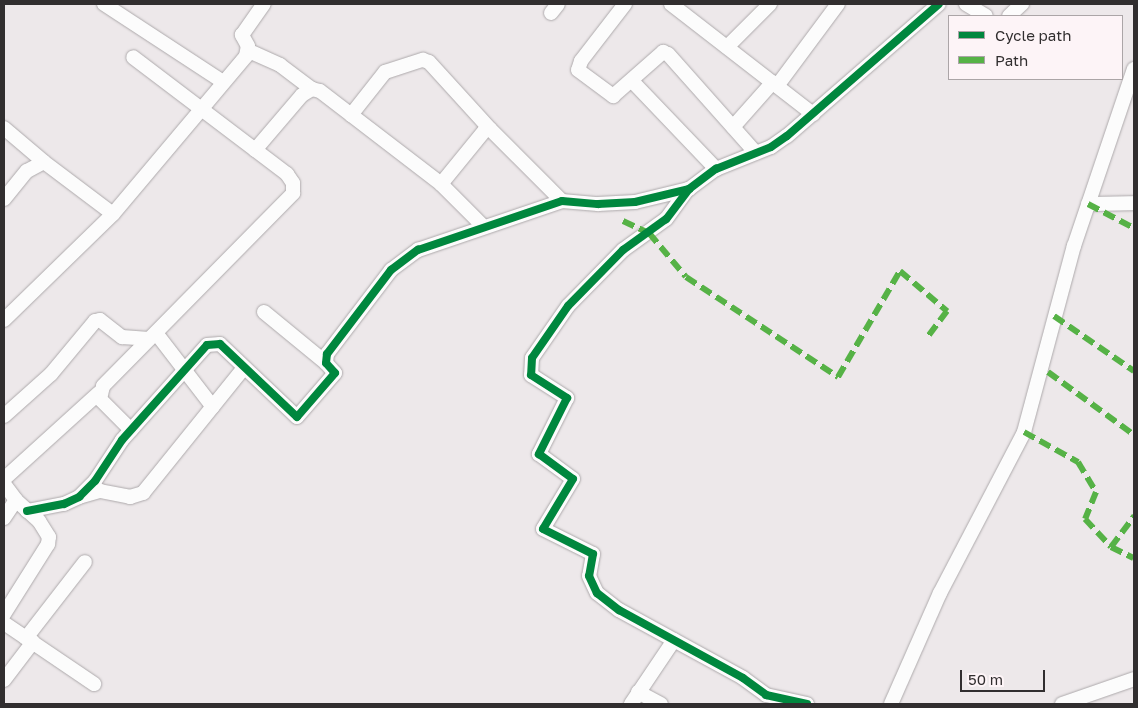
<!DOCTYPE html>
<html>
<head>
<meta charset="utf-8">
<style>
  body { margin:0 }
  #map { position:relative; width:1138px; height:708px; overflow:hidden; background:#ede8ea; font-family:"Golos Text",sans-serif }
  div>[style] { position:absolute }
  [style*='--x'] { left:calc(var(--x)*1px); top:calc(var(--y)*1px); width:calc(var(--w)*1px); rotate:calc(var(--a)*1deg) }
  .roads { filter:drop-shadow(0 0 1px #ada9ab) drop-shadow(0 0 1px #ada9ab) }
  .minor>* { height:14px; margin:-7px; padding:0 7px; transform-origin:7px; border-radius:7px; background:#fcfcfc }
  .quiet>* { height:6px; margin-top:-3px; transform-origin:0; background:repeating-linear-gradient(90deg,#56b246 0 12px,transparent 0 18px) }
  .cycleway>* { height:8px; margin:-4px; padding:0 4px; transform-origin:4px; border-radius:4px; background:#00873e }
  span { translate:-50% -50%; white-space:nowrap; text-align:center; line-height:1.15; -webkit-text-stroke:4px #fdf4f7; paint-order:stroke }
  .frame { position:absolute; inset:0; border:5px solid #312e2f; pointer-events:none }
  .legend { position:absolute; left:948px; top:15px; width:175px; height:65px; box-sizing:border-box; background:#fdf4f7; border:1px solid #aba5a7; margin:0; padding:6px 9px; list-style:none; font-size:15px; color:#312e2f }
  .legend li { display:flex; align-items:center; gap:10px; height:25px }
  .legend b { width:25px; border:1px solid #aba5a7 }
  .scale { position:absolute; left:960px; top:670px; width:85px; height:22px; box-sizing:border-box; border:2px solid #312e2f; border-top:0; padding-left:6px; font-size:15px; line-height:18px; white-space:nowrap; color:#312e2f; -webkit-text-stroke:4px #fdf4f7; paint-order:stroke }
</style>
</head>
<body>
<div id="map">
  <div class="roads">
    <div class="minor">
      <i style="--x:104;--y:4;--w:142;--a:33.2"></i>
      <i style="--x:625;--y:4;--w:72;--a:127.7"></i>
      <i style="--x:581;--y:61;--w:9;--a:108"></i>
      <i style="--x:578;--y:70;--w:44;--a:36.6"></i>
      <i style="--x:613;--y:96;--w:67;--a:-41.3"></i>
      <i style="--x:663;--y:52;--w:5;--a:22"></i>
      <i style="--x:668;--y:54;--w:132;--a:48.4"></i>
      <i style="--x:671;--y:4;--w:180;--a:37.8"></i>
      <i style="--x:966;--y:4;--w:23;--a:31"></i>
      <i style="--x:551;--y:13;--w:11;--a:-52"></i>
      <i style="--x:1009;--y:16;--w:18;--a:-43"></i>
      <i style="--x:727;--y:47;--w:61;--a:-45"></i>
      <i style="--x:249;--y:51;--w:34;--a:24"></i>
      <i style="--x:280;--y:65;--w:40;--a:37"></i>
      <i style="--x:632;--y:81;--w:122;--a:46.3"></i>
      <i style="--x:777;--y:86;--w:102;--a:-53.4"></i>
      <i style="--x:351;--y:115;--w:55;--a:-51.7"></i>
      <i style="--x:385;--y:72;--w:40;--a:-18"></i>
      <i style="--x:423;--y:60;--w:6;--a:18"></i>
      <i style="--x:429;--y:62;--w:91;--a:47.7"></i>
      <i style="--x:733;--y:127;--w:60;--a:-48.4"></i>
      <i style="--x:4;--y:128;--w:52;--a:40.4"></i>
      <i style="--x:255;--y:150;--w:72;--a:-49.5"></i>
      <i style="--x:302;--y:95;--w:12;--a:-31"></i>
      <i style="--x:312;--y:89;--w:8;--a:14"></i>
      <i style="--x:320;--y:91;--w:153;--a:37.5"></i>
      <i style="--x:441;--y:184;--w:61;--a:45"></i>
      <i style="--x:441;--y:184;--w:70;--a:-50.8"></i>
      <i style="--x:485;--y:130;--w:5;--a:-11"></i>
      <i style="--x:490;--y:129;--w:102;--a:45"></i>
      <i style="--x:688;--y:189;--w:37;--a:126"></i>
      <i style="--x:666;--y:219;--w:53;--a:144.2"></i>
      <i style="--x:623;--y:250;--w:78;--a:134.5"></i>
      <i style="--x:568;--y:306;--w:63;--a:124.7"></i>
      <i style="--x:532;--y:358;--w:17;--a:93"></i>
      <i style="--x:531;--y:375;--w:43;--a:32.6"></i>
      <i style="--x:567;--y:398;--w:63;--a:116.6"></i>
      <i style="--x:539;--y:454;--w:42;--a:36.3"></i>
      <i style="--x:573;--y:479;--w:58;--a:121"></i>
      <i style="--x:543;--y:529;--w:56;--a:26.6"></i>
      <i style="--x:593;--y:554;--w:22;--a:100"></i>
      <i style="--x:589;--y:576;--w:19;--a:65"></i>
      <i style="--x:597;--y:593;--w:28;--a:38"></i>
      <i style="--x:619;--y:610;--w:141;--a:28.7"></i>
      <i style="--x:743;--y:678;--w:29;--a:36"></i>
      <i style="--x:766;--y:695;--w:42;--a:12.4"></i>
      <i style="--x:4;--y:199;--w:36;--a:-51"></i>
      <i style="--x:27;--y:171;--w:19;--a:-28"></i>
      <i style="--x:44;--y:162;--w:86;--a:37"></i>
      <i style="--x:1088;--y:204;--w:46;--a:-1.2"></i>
      <i style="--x:264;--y:312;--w:80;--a:39.4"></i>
      <i style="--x:4;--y:320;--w:152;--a:-44.2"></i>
      <i style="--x:113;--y:214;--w:207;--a:-49.9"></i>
      <i style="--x:246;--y:56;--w:10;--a:-79"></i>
      <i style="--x:248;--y:46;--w:13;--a:-119"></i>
      <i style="--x:242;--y:35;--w:38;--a:-55"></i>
      <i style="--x:156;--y:333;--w:93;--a:52.4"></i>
      <i style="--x:4;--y:416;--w:63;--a:-41.8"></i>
      <i style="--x:51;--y:374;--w:69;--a:-50.3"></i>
      <i style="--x:95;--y:321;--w:5;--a:-11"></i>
      <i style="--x:100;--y:320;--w:28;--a:38"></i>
      <i style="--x:122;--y:337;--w:27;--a:4"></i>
      <i style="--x:131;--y:430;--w:44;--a:-135"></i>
      <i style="--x:100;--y:399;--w:13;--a:-77"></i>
      <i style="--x:103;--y:386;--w:271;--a:-45.4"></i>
      <i style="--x:293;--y:193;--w:10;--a:-90"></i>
      <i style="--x:293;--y:183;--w:11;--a:-124"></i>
      <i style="--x:287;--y:174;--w:193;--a:-142.8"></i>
      <i style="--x:4;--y:479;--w:128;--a:-42.2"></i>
      <i style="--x:4;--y:484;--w:20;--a:53"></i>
      <i style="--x:16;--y:500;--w:22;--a:124"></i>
      <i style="--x:82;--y:496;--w:19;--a:-16"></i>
      <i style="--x:100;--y:491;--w:31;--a:11"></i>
      <i style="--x:130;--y:497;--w:14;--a:-17"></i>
      <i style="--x:143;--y:493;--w:161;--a:-51.1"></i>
      <i style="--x:27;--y:511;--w:38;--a:-11"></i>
      <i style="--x:64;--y:504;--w:17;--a:-25"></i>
      <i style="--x:79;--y:497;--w:23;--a:-45"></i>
      <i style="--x:95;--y:481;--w:49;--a:-56.6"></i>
      <i style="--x:122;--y:440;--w:127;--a:-48.2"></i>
      <i style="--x:207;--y:345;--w:13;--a:-4"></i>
      <i style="--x:220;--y:344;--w:106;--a:43.5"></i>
      <i style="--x:297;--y:417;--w:58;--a:-49.2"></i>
      <i style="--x:335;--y:373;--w:13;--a:-132"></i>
      <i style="--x:326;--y:363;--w:9;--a:-84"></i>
      <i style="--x:327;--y:354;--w:106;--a:-52.7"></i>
      <i style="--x:391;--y:270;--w:34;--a:-37"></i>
      <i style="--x:418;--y:250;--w:152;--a:-18.8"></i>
      <i style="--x:562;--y:201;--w:36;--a:5"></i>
      <i style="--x:598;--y:204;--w:37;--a:-3"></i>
      <i style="--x:635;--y:202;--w:56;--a:-13.5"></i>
      <i style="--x:689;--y:189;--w:34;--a:-37"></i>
      <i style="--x:716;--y:169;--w:59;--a:-21.8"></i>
      <i style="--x:771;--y:147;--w:19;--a:-35"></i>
      <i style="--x:787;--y:136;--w:201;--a:-41"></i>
      <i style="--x:4;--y:614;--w:83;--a:-57.8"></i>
      <i style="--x:48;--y:544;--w:7;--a:-82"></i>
      <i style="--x:49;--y:537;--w:19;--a:-122"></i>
      <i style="--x:39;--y:521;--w:31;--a:-138"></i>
      <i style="--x:4;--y:623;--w:109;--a:34.1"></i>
      <i style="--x:26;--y:638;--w:96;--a:-52.2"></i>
      <i style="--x:4;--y:680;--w:48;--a:-52.7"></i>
      <i style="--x:638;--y:692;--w:26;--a:28"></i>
      <i style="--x:631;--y:704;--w:77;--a:-56.1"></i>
      <i style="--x:891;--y:704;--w:121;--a:-66.2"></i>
      <i style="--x:940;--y:593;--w:182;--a:-62.4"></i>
      <i style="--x:1024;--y:432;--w:193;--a:-75"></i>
      <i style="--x:1074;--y:246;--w:187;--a:-71.3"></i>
      <i style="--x:1062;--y:704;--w:76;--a:-19.1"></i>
    </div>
  </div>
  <div class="quiet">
    <i style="--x:1088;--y:204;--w:52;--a:27.6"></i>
    <i style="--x:623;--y:221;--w:29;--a:25"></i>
    <i style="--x:649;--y:233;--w:57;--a:49.9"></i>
    <i style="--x:686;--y:277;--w:182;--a:33.3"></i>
    <i style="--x:838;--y:377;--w:123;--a:-59.7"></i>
    <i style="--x:900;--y:271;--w:62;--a:40.4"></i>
    <i style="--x:947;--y:311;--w:35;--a:127"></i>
    <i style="--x:1054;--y:316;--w:97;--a:34.5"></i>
    <i style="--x:1048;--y:372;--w:107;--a:36.2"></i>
    <i style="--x:1024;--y:432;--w:62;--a:29.1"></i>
    <i style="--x:1078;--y:462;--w:35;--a:59"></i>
    <i style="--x:1096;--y:492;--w:29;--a:112"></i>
    <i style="--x:1085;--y:519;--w:38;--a:47"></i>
    <i style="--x:1111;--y:547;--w:39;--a:-53"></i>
    <i style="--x:1111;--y:547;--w:25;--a:26"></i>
  </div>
  <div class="cycleway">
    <i style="--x:689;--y:189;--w:38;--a:127"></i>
    <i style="--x:666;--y:219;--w:53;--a:144.2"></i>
    <i style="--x:623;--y:250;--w:78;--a:134.5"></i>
    <i style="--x:568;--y:306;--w:63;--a:124.7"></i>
    <i style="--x:532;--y:358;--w:17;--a:93"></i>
    <i style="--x:531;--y:375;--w:43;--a:32.6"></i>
    <i style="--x:567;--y:398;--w:63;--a:116.6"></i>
    <i style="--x:539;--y:454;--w:42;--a:36.3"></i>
    <i style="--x:573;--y:479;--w:58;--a:121"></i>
    <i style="--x:543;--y:529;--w:56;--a:26.6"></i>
    <i style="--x:593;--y:554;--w:22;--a:100"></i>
    <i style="--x:589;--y:576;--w:19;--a:65"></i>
    <i style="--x:597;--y:593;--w:28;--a:38"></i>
    <i style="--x:619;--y:610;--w:141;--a:28.7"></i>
    <i style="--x:743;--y:678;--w:29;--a:36"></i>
    <i style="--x:766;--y:695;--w:42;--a:12.4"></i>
    <i style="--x:27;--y:511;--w:38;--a:-11"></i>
    <i style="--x:64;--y:504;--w:17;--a:-25"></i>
    <i style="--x:79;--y:497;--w:23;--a:-45"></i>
    <i style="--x:95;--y:481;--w:49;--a:-56.6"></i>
    <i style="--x:122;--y:440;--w:127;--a:-48.2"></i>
    <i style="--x:207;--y:345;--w:13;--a:-4"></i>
    <i style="--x:220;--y:344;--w:106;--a:43.5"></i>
    <i style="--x:297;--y:417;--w:58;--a:-49.2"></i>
    <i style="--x:335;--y:373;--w:13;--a:-132"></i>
    <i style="--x:326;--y:363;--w:9;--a:-84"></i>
    <i style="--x:327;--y:354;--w:106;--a:-52.7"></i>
    <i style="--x:391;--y:270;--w:34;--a:-37"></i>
    <i style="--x:418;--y:250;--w:152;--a:-18.8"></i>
    <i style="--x:562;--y:201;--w:36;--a:5"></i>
    <i style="--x:598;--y:204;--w:37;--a:-3"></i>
    <i style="--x:635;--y:202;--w:56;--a:-13.5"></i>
    <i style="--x:689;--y:189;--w:34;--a:-37"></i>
    <i style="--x:716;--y:169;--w:59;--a:-21.8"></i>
    <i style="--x:771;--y:147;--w:19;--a:-35"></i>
    <i style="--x:787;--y:136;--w:201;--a:-41"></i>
  </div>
  <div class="frame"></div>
  <ul class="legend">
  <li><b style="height:6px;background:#00873e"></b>Cycle path</li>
  <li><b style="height:6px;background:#56b246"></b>Path</li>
  </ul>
  <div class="scale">50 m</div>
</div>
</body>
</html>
